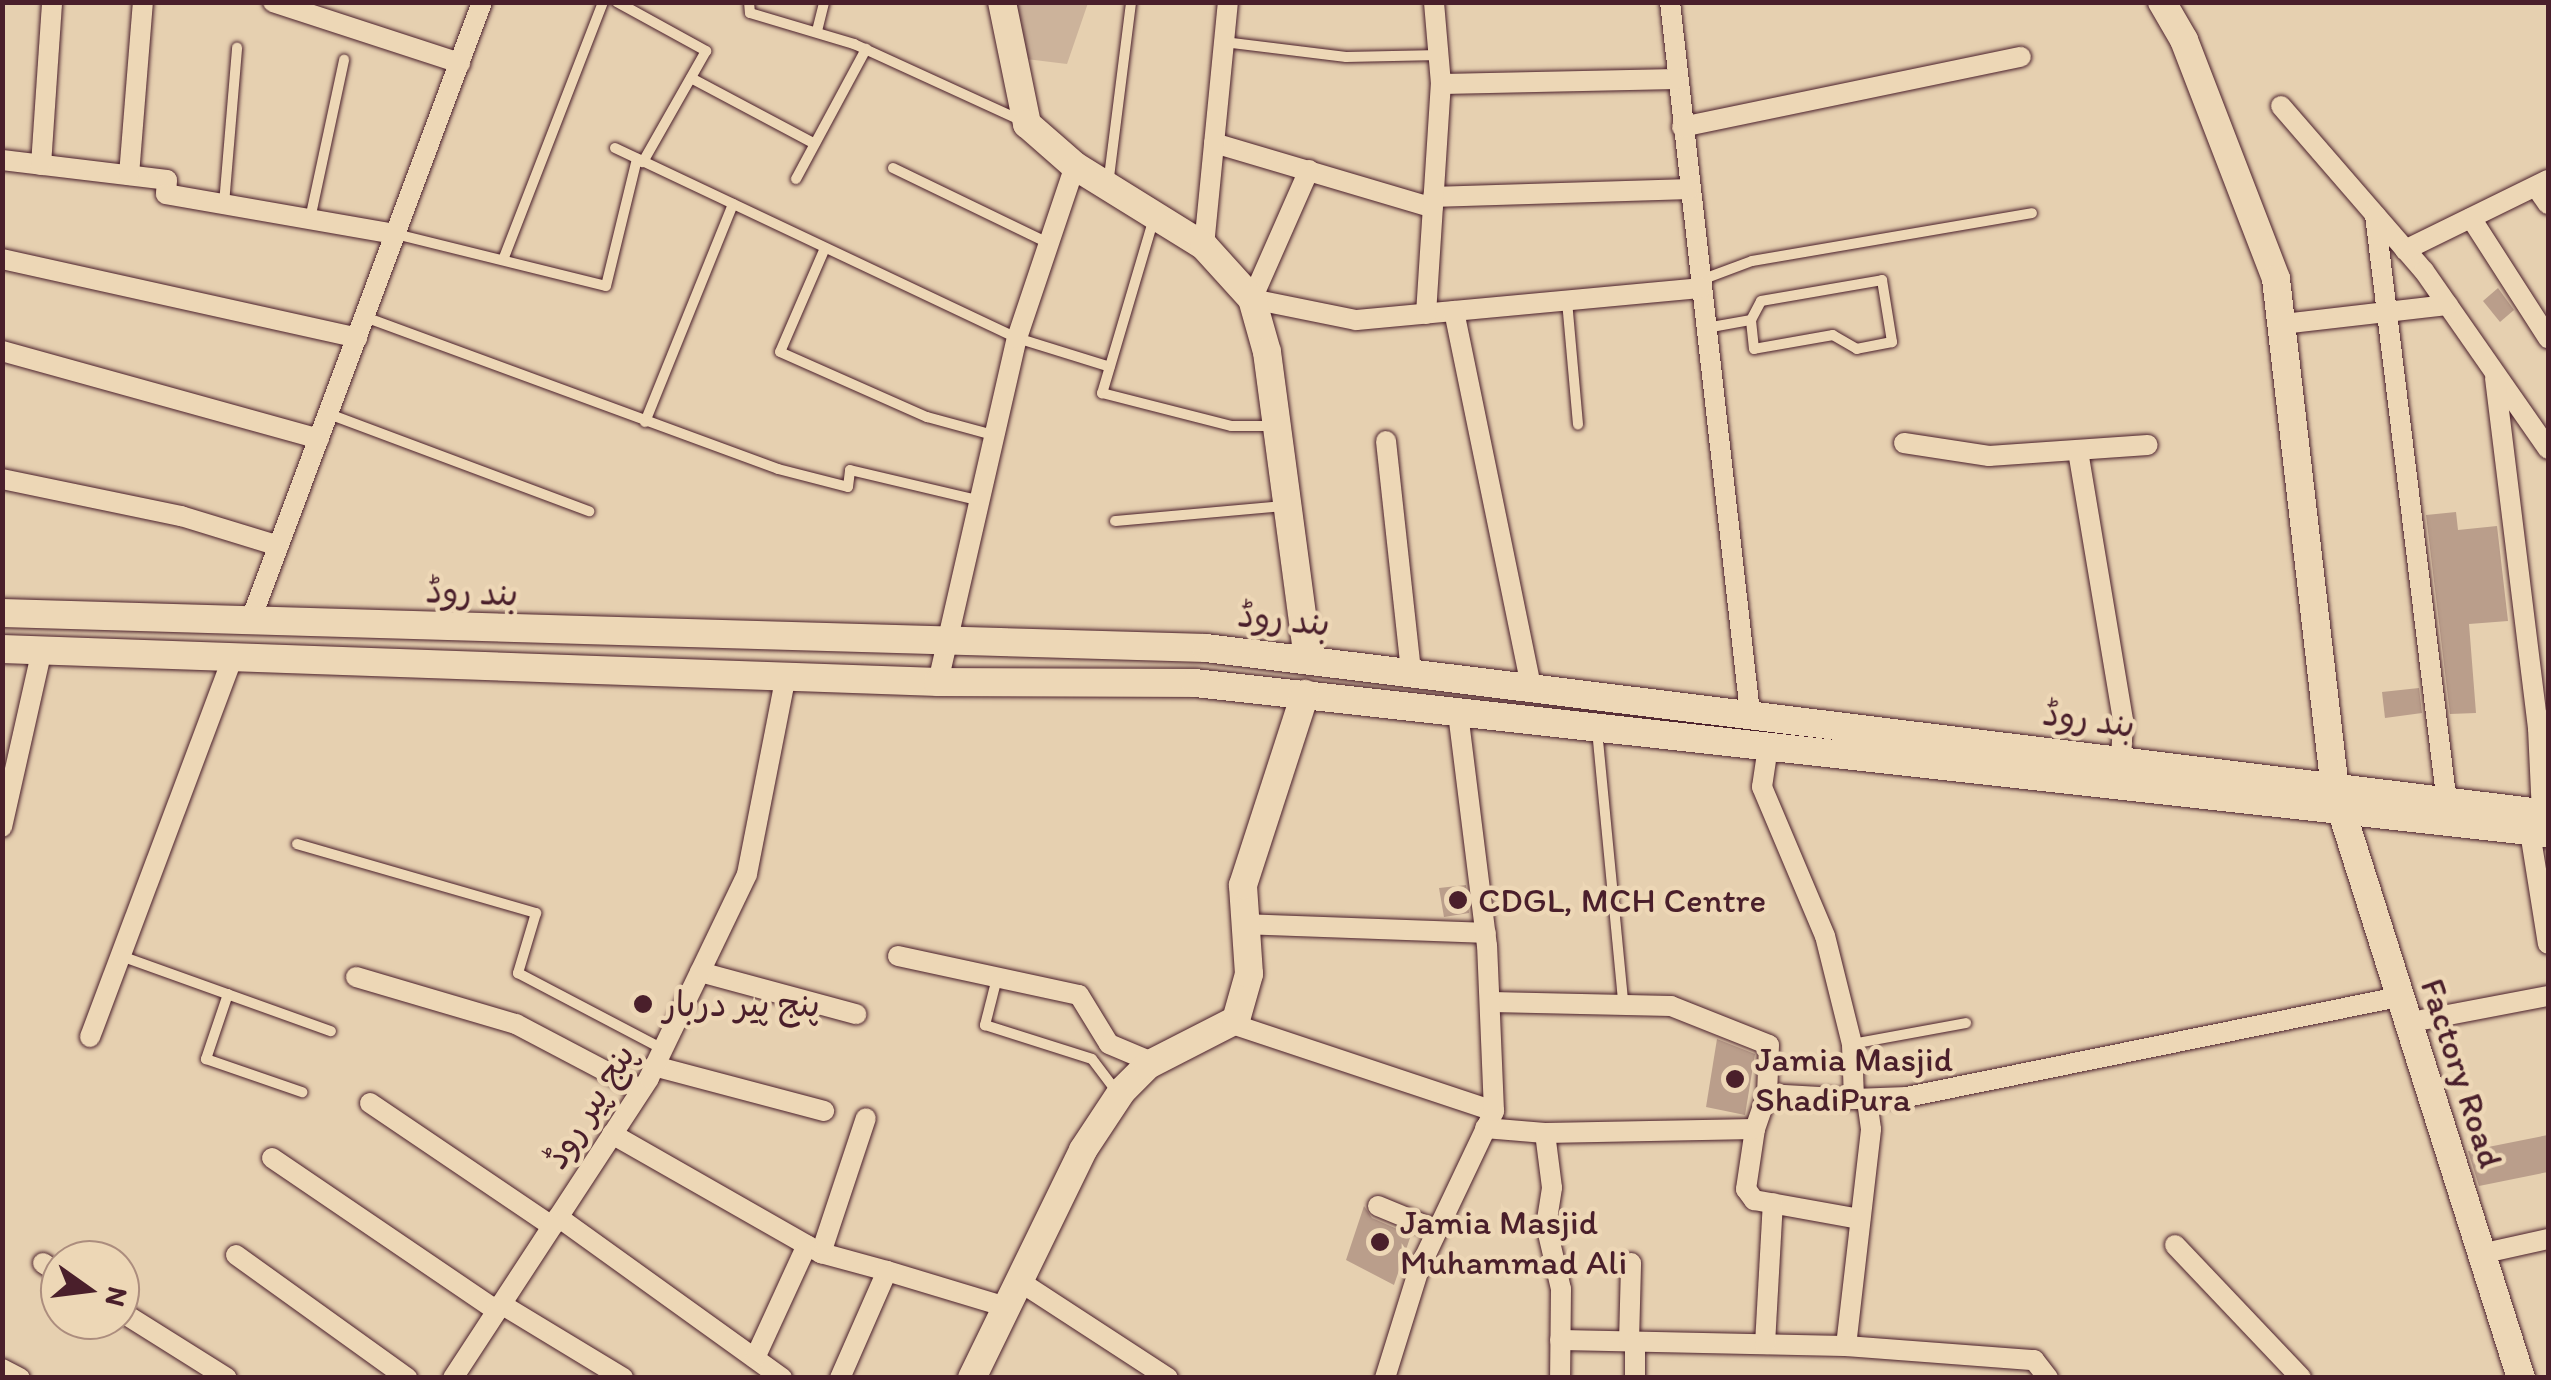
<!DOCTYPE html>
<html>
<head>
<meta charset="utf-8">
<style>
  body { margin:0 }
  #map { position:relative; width:2551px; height:1380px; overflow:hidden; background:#e6d0b0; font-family:Itim,"Playpen Sans Arabic",sans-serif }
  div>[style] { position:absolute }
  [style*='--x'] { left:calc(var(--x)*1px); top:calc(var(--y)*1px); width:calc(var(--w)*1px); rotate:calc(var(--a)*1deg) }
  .green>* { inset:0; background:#ccb39b }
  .building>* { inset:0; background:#ba9e8b }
  .roads { filter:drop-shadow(0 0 2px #4a1f2b) drop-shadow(0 0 2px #4a1f2b) }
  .lane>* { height:10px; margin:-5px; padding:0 5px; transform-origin:5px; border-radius:5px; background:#edd7b6 }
  .street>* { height:20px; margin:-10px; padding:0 10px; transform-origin:10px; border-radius:10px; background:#edd7b6 }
  .secondary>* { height:28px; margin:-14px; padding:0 14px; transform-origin:14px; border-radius:14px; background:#edd7b6 }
  .dots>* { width:28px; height:28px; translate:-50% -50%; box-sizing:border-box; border:5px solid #edd7b6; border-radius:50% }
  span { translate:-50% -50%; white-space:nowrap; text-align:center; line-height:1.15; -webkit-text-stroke:9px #edd7b6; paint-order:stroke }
  .street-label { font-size:35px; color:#4a1f2b }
  .poi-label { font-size:35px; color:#4a1f2b }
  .left { translate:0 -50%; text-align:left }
  .frame { position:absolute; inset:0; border:5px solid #4a1f2b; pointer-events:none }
  .north { position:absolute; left:40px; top:1240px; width:100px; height:100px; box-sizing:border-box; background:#edd7b6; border:2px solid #ac8d7e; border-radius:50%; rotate:104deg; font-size:28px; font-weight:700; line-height:40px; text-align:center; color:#4a1f2b }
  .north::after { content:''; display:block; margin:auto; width:35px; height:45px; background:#4a1f2b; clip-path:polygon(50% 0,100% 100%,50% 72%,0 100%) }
</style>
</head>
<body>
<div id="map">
  <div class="green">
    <i style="clip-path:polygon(1002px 3px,1088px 3px,1067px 64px,1010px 57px)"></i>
  </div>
  <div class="building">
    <i style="clip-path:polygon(2498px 288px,2514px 310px,2500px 322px,2483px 301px)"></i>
    <i style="clip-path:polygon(2456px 512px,2458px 530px,2497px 526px,2508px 621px,2469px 624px,2476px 713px,2450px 714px,2426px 515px)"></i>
    <i style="clip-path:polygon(2419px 688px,2422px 713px,2385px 718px,2382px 692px)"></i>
    <i style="clip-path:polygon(1466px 885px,1469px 913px,1444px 917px,1439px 888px)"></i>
    <i style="clip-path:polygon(1717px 1039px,1755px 1054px,1745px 1115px,1706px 1107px)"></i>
    <i style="clip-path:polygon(2548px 1135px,2548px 1172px,2479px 1186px,2468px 1151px)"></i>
    <i style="clip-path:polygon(1364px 1206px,1372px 1218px,1411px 1235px,1394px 1285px,1346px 1260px)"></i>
  </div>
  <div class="roads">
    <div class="lane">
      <i style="--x:617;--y:2;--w:102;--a:28.8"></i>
      <i style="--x:706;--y:51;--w:128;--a:119.6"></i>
      <i style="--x:749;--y:2;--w:11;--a:85"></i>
      <i style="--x:750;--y:13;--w:109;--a:16.6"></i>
      <i style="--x:854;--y:44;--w:185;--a:24.6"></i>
      <i style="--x:817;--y:31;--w:30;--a:-76"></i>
      <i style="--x:1224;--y:42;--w:123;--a:7"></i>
      <i style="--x:1346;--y:57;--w:94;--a:-1.2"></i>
      <i style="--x:691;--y:78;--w:140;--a:28"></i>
      <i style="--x:615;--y:148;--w:445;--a:25.3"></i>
      <i style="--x:1017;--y:338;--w:97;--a:17.3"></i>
      <i style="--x:893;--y:168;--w:170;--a:25.8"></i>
      <i style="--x:796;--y:179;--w:148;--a:-61.7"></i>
      <i style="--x:1108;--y:185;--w:184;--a:-82.8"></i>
      <i style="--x:224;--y:204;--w:157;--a:-85.2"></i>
      <i style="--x:1154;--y:218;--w:183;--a:106.5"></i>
      <i style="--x:1102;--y:393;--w:133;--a:14.3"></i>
      <i style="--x:1231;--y:426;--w:42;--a:0"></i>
      <i style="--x:310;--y:219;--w:163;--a:-77.9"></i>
      <i style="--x:396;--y:234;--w:216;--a:13.9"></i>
      <i style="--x:606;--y:286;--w:131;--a:-76.3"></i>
      <i style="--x:825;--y:248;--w:113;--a:113.4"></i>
      <i style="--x:780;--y:352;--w:161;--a:23.9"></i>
      <i style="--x:927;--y:417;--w:68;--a:15.3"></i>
      <i style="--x:503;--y:260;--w:277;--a:-68.8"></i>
      <i style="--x:1701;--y:280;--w:54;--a:-20.4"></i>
      <i style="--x:1752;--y:261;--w:284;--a:-9.7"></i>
      <i style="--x:1567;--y:301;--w:124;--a:84.9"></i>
      <i style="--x:365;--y:317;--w:440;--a:20.2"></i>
      <i style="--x:778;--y:469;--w:72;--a:14.4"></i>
      <i style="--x:848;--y:487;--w:17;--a:-83"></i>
      <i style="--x:850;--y:470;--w:130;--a:13.3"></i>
      <i style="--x:1706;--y:328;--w:46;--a:-10.1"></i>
      <i style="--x:1751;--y:320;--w:21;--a:-62"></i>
      <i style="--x:1761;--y:301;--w:123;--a:-9.8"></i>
      <i style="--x:1882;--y:280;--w:63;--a:80.8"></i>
      <i style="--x:1892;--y:342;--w:36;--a:169"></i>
      <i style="--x:1857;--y:349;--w:28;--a:-150"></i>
      <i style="--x:1833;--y:335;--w:80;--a:170"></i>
      <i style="--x:1754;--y:349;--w:29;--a:-96"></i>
      <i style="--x:329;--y:414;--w:278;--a:20.5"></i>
      <i style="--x:645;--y:422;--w:235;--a:-68"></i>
      <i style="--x:1115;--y:521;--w:170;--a:-5.1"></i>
      <i style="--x:1597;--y:730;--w:271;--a:84.5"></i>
      <i style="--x:297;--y:844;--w:249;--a:16.1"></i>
      <i style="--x:536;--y:913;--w:63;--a:106.7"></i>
      <i style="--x:518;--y:973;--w:164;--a:27.7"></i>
      <i style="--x:121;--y:956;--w:223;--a:19.7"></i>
      <i style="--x:997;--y:978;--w:49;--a:104.3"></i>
      <i style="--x:985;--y:1025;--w:112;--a:17.6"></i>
      <i style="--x:1092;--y:1059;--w:41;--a:52.9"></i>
      <i style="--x:228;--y:994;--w:69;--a:108.7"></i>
      <i style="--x:206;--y:1059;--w:102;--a:19"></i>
      <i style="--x:1852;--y:1044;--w:116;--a:-10.4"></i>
    </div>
    <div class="street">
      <i style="--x:273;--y:2;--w:197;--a:18.1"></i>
      <i style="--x:1670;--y:2;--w:715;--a:83.58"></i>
      <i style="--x:1441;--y:84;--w:237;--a:-1.2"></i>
      <i style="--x:2281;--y:106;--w:218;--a:49.1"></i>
      <i style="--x:2424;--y:271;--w:217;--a:55.1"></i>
      <i style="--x:1682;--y:127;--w:346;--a:-11.7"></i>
      <i style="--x:1214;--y:143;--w:228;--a:16.5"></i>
      <i style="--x:2;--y:160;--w:166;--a:6.9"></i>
      <i style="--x:167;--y:180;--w:14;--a:94"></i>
      <i style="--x:166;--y:194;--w:233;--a:9.9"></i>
      <i style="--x:41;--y:165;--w:163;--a:-86.1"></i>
      <i style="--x:1309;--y:170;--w:141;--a:113.8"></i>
      <i style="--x:1252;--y:299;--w:106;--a:11.4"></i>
      <i style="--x:1356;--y:320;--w:346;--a:-5.3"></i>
      <i style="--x:129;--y:175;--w:174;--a:-85.4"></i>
      <i style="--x:2536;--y:187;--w:21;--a:55"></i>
      <i style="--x:1433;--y:197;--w:256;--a:-1.8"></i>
      <i style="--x:2375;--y:215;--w:593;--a:83.03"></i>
      <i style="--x:2471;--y:218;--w:143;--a:57.3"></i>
      <i style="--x:1204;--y:246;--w:245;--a:-84.4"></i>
      <i style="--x:2405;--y:250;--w:159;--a:-26.1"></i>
      <i style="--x:2;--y:259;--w:364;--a:12.5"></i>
      <i style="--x:1454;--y:311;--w:383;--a:78.4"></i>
      <i style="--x:1426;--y:314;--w:230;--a:-86.3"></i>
      <i style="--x:1441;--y:84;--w:82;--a:-94.9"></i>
      <i style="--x:2283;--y:324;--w:166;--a:-6.6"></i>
      <i style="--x:2;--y:351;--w:329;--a:15.5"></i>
      <i style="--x:2495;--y:378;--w:353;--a:83"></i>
      <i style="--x:1386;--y:441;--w:231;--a:83.8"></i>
      <i style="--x:1904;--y:443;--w:86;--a:8.7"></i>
      <i style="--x:1989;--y:456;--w:159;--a:-4"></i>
      <i style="--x:2078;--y:451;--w:274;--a:80.5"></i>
      <i style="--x:2123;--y:721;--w:40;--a:92.9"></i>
      <i style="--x:2;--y:479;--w:183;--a:11.7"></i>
      <i style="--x:181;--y:516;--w:102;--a:17"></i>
      <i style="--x:250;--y:622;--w:662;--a:-69.48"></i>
      <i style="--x:938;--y:682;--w:353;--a:-77.1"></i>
      <i style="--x:1017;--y:338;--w:182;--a:-71.4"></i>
      <i style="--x:2542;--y:813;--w:85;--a:-92.7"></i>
      <i style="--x:2538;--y:728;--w:12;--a:-42"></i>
      <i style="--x:2;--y:827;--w:181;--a:-77.3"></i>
      <i style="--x:2530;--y:832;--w:113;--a:80.9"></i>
      <i style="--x:1244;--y:924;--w:242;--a:2.1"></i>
      <i style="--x:898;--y:956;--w:185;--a:12.2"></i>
      <i style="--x:1079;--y:995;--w:57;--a:58.5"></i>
      <i style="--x:1109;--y:1044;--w:49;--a:22.9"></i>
      <i style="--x:700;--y:972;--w:162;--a:15.1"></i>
      <i style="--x:356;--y:977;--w:167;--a:16.4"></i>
      <i style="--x:516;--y:1024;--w:141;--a:27.8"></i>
      <i style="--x:1491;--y:1002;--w:180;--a:1.3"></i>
      <i style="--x:1671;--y:1006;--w:105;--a:21.7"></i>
      <i style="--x:1769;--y:1045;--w:49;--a:92.3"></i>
      <i style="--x:2406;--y:1023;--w:145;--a:-10.8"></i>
      <i style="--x:1232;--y:1024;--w:276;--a:18.4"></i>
      <i style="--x:90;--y:1037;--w:407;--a:-69.4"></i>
      <i style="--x:654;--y:1066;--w:176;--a:14.8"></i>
      <i style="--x:1854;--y:1099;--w:53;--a:-2.2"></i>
      <i style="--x:1907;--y:1097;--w:501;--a:-11.51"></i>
      <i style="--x:370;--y:1103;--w:220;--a:34.1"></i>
      <i style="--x:1485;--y:1128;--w:60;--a:4.8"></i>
      <i style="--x:1545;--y:1133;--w:55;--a:82.7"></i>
      <i style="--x:1552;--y:1188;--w:37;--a:99"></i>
      <i style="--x:1546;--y:1225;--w:66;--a:76.8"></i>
      <i style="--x:1561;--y:1289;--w:89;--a:90.6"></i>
      <i style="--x:1755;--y:1129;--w:61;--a:98.5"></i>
      <i style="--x:1746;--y:1189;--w:14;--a:54"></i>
      <i style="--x:1754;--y:1200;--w:108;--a:10.2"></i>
      <i style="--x:1545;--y:1133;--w:210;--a:-1.1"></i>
      <i style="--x:1755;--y:1129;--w:37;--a:-71"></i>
      <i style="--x:1767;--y:1094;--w:87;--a:3.3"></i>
      <i style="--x:1854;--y:1099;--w:55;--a:-92.1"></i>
      <i style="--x:1852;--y:1044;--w:111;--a:-104"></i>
      <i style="--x:1825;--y:936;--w:162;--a:-112.9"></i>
      <i style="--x:1762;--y:787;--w:40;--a:-81.5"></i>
      <i style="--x:612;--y:1134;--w:241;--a:29.7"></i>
      <i style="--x:821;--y:1253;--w:68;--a:15.3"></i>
      <i style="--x:887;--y:1271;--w:117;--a:113.7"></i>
      <i style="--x:272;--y:1158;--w:272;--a:34.2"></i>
      <i style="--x:1378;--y:1206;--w:63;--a:22.5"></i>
      <i style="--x:558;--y:1217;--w:276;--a:35.7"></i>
      <i style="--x:2175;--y:1245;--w:183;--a:46.5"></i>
      <i style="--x:821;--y:1253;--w:142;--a:-71.6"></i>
      <i style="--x:2480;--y:1254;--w:70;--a:-12.4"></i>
      <i style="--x:236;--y:1255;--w:211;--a:35.7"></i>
      <i style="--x:43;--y:1263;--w:20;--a:33"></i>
      <i style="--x:887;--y:1271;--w:124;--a:16.8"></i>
      <i style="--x:1019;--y:1281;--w:178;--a:33.1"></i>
      <i style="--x:501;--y:1304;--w:143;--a:31.2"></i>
      <i style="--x:120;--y:1311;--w:126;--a:32.1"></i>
      <i style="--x:1560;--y:1340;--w:286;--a:1.2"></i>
      <i style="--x:1846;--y:1346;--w:218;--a:-83.4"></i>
      <i style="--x:1871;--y:1129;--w:30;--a:-98"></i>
      <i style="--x:1629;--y:1342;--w:79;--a:-88.5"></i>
      <i style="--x:1635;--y:1342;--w:36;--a:90"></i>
      <i style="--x:1765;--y:1344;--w:141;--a:-86.8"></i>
      <i style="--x:1846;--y:1346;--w:189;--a:4.3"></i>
      <i style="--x:2034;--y:1360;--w:23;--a:52"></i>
      <i style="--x:755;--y:1358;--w:124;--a:-65.3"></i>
      <i style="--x:2;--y:1369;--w:20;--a:27"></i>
      <i style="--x:453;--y:1378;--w:358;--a:-56.8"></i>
      <i style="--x:649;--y:1078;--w:226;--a:-64.3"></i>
      <i style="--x:747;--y:874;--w:202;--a:-78.9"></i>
      <i style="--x:1385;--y:1378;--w:114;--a:-72.7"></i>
      <i style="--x:1419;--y:1269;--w:175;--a:-64.6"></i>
      <i style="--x:1494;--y:1111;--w:165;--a:-92.4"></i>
      <i style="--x:1487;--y:946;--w:236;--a:-97.1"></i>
    </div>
    <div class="secondary">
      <i style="--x:1002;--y:2;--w:125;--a:78.4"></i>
      <i style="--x:1027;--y:124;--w:64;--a:41.2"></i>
      <i style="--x:1075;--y:166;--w:152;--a:31.8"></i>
      <i style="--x:1204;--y:246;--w:72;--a:47.8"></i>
      <i style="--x:1252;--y:299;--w:55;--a:74.2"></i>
      <i style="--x:1267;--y:352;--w:309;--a:82.4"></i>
      <i style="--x:2162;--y:2;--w:44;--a:59.9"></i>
      <i style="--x:2184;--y:40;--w:256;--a:68.9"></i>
      <i style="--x:2276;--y:279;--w:514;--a:83.41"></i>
      <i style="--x:2335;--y:790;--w:617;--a:72.45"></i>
      <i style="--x:2;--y:613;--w:1205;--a:1.67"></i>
      <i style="--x:1206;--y:648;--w:1352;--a:7.05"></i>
      <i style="--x:2;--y:649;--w:937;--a:2.02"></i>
      <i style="--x:938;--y:682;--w:257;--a:0.2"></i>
      <i style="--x:1195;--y:683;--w:1361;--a:6.33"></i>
      <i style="--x:972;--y:1378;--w:254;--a:-64"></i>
      <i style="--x:1083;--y:1150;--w:71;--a:-56.5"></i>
      <i style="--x:1122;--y:1091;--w:37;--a:-45"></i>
      <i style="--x:1148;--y:1065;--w:99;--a:-27.1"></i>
      <i style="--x:1236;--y:1020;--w:48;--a:-74.2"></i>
      <i style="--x:1249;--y:974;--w:89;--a:-93.9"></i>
      <i style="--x:1243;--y:885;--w:201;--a:-72"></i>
    </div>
  </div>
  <div class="dots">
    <i style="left:1458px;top:900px;background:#4a1f2b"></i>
    <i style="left:643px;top:1004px;background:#4a1f2b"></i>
    <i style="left:1735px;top:1079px;background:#4a1f2b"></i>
    <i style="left:1380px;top:1242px;background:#4a1f2b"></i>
  </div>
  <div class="street-label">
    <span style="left:472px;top:592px;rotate:2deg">بند روڈ</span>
    <span style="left:1284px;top:619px;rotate:6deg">بند روڈ</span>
    <span style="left:2089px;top:719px;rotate:8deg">بند روڈ</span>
    <span style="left:2462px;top:1073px;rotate:72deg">Factory Road</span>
    <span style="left:589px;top:1106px;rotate:-58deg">پنج پیر روڈ</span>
  </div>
  <div class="poi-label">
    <span class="left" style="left:1478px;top:900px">CDGL, MCH Centre</span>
    <span class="left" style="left:663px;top:1004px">پنج پیر دربار</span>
    <span class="left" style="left:1755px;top:1079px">Jamia Masjid<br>ShadiPura</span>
    <span class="left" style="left:1400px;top:1242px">Jamia Masjid<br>Muhammad Ali</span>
  </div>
  <div class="frame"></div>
  <div class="north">N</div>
</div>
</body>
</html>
